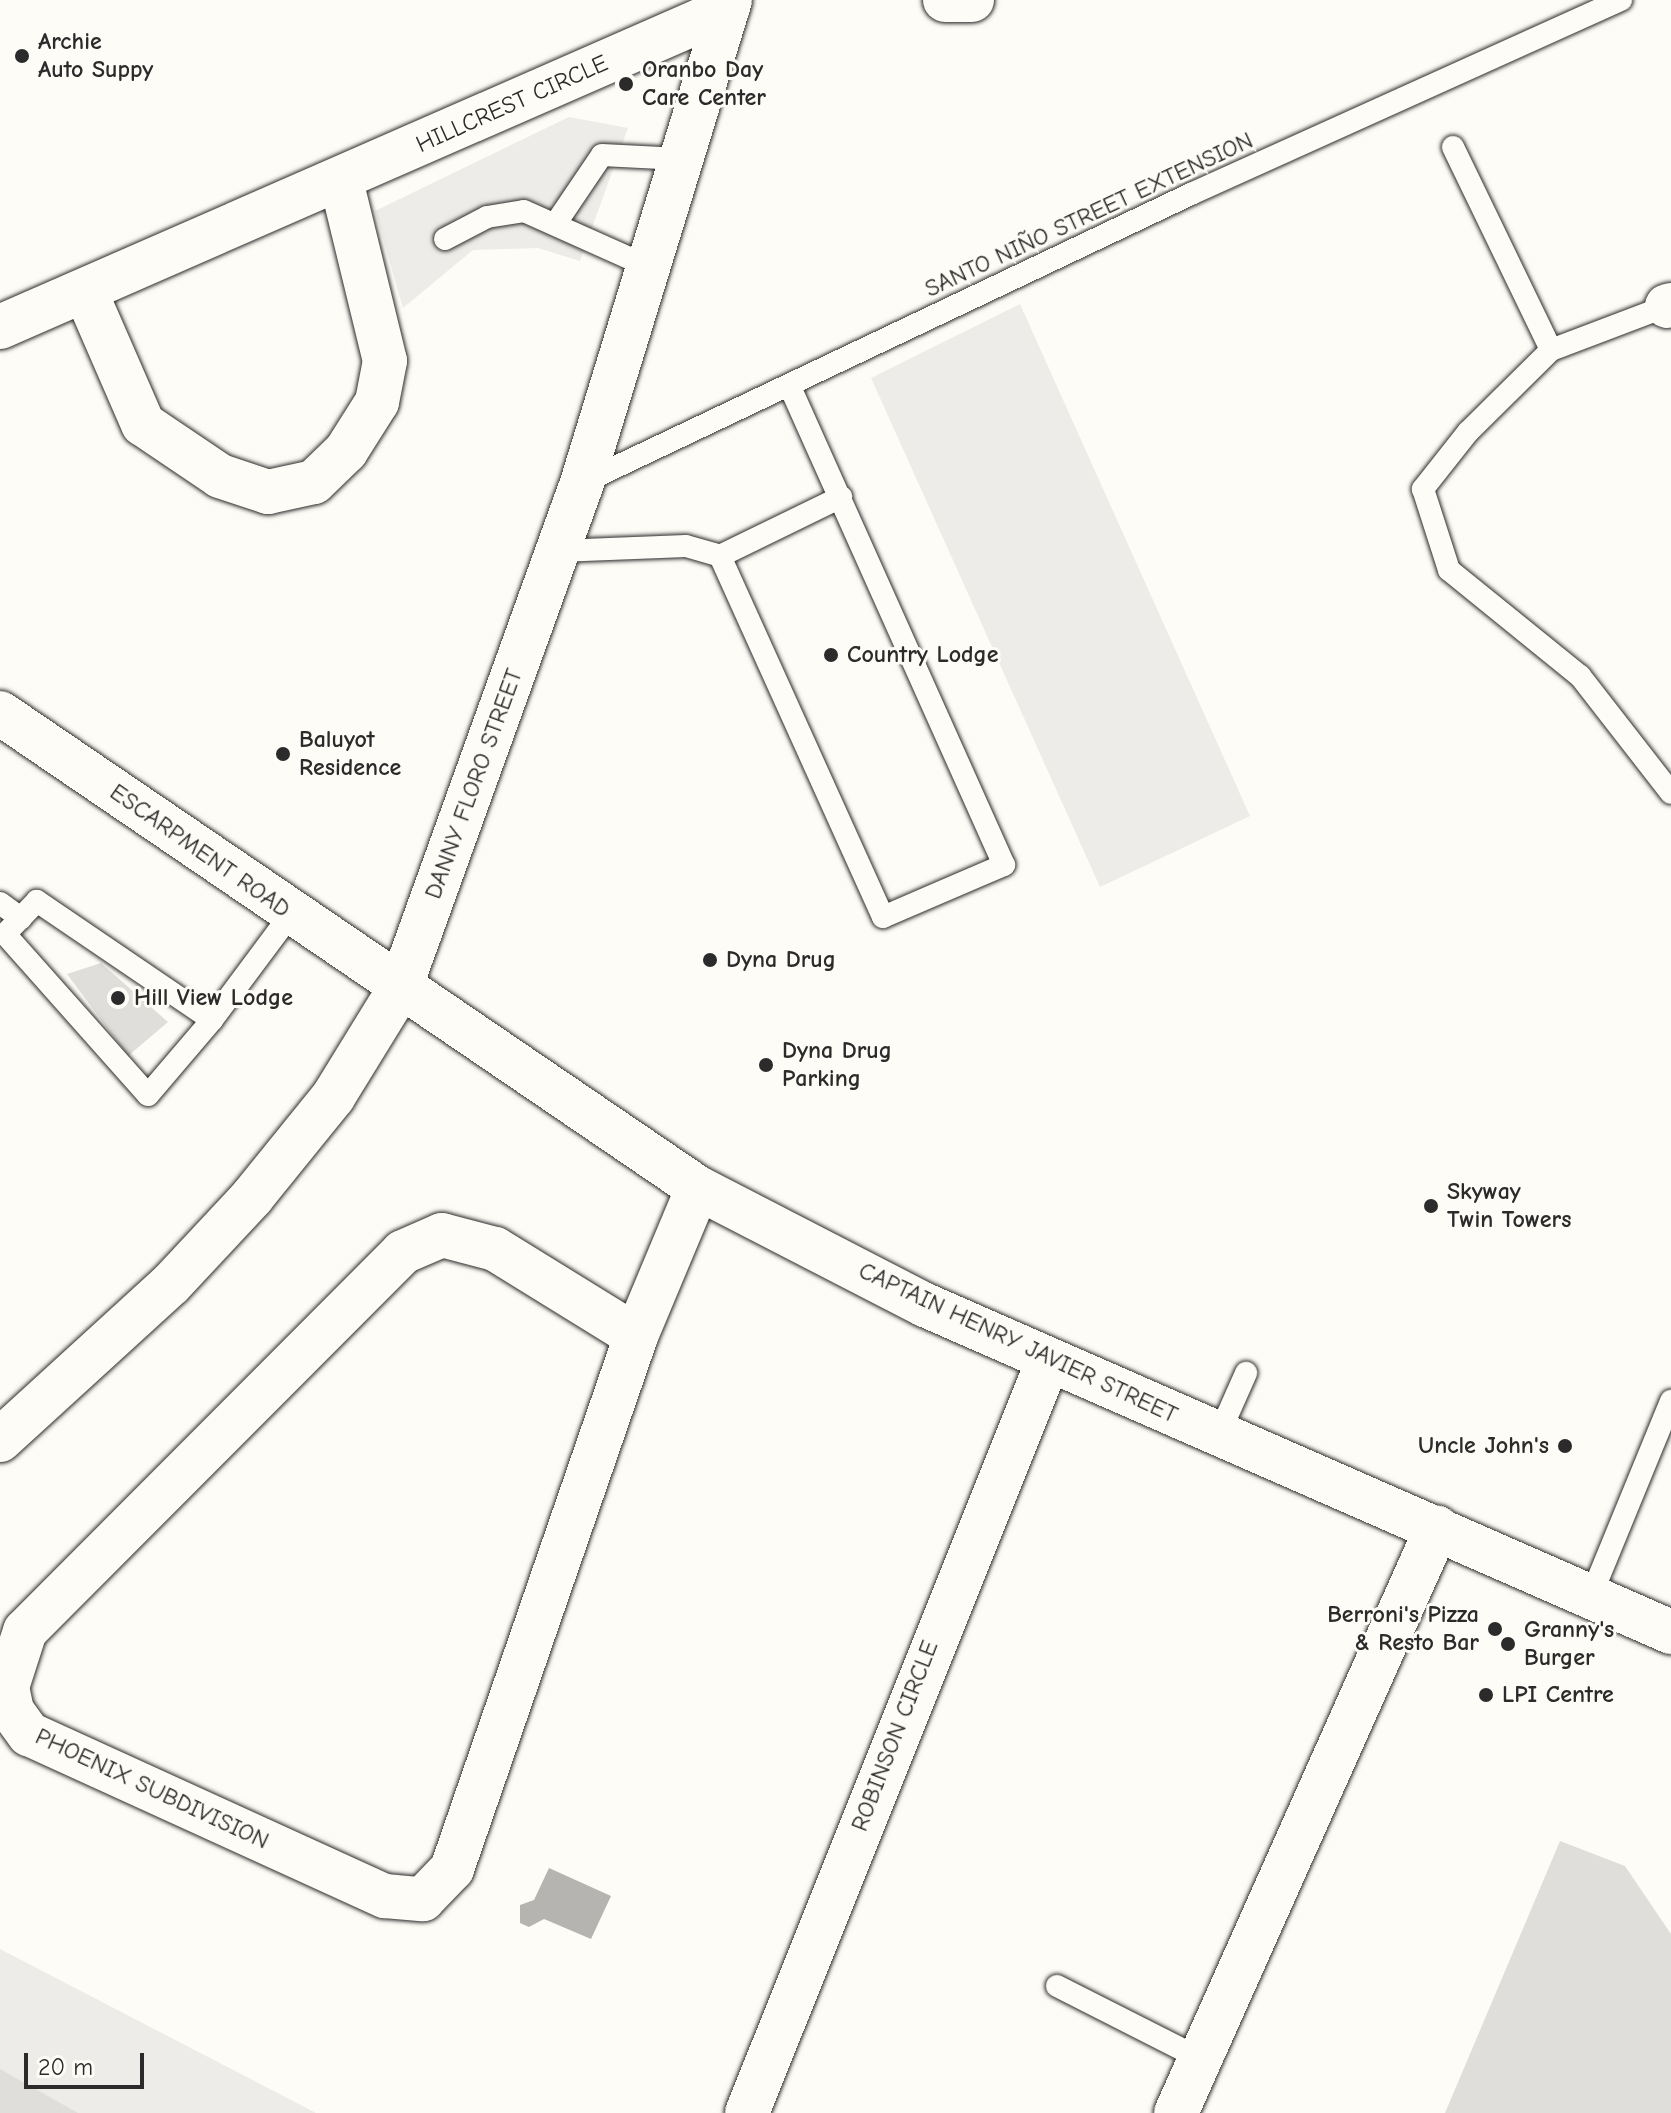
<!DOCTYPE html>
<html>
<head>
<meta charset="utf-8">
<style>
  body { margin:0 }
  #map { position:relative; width:1671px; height:2113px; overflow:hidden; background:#fdfcf7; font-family:"Comic Neue",sans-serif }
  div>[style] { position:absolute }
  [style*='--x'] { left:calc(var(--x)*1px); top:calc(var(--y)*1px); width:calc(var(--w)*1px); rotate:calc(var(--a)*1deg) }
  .built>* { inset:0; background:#edece8 }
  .green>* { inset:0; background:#dfdeda }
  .water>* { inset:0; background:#b5b4b1 }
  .roads { filter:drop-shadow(0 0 2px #2b2b2b) drop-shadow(0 0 2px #2b2b2b) }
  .service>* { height:22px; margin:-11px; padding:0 11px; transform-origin:11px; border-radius:11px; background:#fdfcf7 }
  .minor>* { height:44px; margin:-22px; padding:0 22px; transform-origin:22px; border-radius:22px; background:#fdfcf7 }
  .tertiary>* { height:44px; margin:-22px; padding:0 22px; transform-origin:22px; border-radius:22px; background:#fdfcf7 }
  .secondary>* { height:44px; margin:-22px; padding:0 22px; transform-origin:22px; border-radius:22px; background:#fdfcf7 }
  .dots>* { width:22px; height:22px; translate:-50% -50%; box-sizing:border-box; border:4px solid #fdfcf7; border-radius:50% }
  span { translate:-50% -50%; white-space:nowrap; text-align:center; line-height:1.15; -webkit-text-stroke:6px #fdfcf7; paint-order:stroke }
  .poi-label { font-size:24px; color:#2b2b2b; font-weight:700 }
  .left { translate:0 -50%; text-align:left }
  .right { translate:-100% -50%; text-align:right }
  .street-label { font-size:24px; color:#2b2b2b }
  .scale { position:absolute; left:24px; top:2053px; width:120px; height:36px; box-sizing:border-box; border:4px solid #2b2b2b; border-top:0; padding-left:10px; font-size:24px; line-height:28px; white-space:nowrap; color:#2b2b2b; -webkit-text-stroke:6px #fdfcf7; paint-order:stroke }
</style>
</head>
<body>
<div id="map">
  <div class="built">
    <i style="clip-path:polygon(569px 117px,628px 128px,580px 261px,538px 248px,473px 250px,403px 308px,375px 211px)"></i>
    <i style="clip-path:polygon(1020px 304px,1250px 816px,1100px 887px,871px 378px)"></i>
    <i style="clip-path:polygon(0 1949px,316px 2113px,0 2113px)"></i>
  </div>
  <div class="green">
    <i style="clip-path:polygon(101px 963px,168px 1022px,128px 1056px,67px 974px)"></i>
    <i style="clip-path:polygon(1560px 1841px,1625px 1866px,1671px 1934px,1671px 2113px,1445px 2113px)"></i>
    <i style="clip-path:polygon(0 2069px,78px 2113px,0 2113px)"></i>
  </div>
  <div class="water">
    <i style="clip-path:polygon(549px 1868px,611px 1896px,591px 1939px,544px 1919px,529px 1927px,520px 1923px,520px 1905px,534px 1900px)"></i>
  </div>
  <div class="roads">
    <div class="service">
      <i style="--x:1453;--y:147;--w:225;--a:64.2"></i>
      <i style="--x:1551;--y:350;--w:124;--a:-20.8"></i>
      <i style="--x:558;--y:220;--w:78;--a:-55.9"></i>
      <i style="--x:602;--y:155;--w:79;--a:2.9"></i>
      <i style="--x:445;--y:239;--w:47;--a:-27.6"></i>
      <i style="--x:487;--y:217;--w:37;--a:-9"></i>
      <i style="--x:524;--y:211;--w:135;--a:24.1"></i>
      <i style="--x:1551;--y:350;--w:117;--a:135.3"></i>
      <i style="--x:1468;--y:432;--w:73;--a:128.3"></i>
      <i style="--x:1423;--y:489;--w:85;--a:72.2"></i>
      <i style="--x:1449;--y:570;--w:169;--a:39"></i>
      <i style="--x:1580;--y:676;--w:148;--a:52.1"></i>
      <i style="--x:582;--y:483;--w:674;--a:-25.39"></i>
      <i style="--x:1191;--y:194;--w:472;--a:-24.3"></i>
      <i style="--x:558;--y:551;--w:128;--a:-2.2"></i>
      <i style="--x:686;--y:546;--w:35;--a:16"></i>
      <i style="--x:720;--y:556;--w:135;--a:-26"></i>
      <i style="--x:720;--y:556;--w:396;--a:65.7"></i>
      <i style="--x:883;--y:917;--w:132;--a:-23.3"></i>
      <i style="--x:1004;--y:865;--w:521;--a:-114.11"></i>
      <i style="--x:0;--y:903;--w:26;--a:36"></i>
      <i style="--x:212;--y:1020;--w:212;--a:-145.8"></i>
      <i style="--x:37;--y:901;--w:46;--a:134.1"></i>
      <i style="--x:5;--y:934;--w:215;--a:48.4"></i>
      <i style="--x:148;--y:1095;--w:99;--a:-49.5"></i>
      <i style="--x:212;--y:1020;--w:132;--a:-53.3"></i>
      <i style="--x:1219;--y:1434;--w:67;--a:-66.1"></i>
      <i style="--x:1591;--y:1596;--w:211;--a:-67.7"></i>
      <i style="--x:1057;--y:1986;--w:159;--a:26.9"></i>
    </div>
    <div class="minor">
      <i style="--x:945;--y:0;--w:27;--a:0"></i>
      <i style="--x:86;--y:293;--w:143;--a:66.5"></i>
      <i style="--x:143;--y:424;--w:93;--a:34"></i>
      <i style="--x:220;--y:476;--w:51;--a:18.4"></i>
      <i style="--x:268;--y:492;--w:47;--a:-12.3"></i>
      <i style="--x:314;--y:482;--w:45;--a:-44.1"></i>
      <i style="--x:346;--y:451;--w:58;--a:-57.7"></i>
      <i style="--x:377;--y:402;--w:42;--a:-79"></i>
      <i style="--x:385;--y:361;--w:185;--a:-103.7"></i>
      <i style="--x:1667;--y:306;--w:4;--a:-14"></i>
      <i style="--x:0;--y:327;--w:794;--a:-23.63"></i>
      <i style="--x:636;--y:1336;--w:166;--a:-148.3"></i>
      <i style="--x:495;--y:1249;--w:55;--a:-165.2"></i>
      <i style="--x:442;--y:1235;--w:43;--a:156.4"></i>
      <i style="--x:403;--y:1252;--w:535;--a:134.92"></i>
      <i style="--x:25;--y:1631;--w:59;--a:107.8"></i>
      <i style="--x:7;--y:1687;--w:25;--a:78"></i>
      <i style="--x:12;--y:1711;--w:29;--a:54"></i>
      <i style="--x:29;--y:1734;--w:391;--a:24.5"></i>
      <i style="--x:385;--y:1896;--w:38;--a:5"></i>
      <i style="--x:423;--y:1899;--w:42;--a:-46"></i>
      <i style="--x:452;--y:1869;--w:564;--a:-70.95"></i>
      <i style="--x:636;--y:1336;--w:160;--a:-67.3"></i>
      <i style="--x:747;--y:2113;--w:810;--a:-68.19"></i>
      <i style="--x:1176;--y:2113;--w:641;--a:-65.96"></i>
    </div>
    <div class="tertiary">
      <i style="--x:0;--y:713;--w:844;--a:34.24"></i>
      <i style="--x:698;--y:1188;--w:255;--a:27.3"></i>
      <i style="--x:925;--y:1305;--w:815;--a:23.67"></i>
    </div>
    <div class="secondary">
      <i style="--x:0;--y:1440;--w:231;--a:-42.4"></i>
      <i style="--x:171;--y:1284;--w:119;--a:-47"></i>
      <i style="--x:252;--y:1197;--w:129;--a:-51"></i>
      <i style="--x:333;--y:1097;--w:128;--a:-58.4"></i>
      <i style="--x:400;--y:988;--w:537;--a:-70.18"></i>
      <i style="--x:582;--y:483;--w:505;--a:-72.96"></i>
    </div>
  </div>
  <div class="dots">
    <i style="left:22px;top:56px;background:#2b2b2b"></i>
    <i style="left:626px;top:84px;background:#2b2b2b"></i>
    <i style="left:831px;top:655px;background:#2b2b2b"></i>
    <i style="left:283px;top:754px;background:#2b2b2b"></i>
    <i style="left:710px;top:960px;background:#2b2b2b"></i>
    <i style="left:118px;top:998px;background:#2b2b2b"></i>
    <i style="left:766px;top:1065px;background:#2b2b2b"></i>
    <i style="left:1431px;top:1206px;background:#2b2b2b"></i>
    <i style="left:1565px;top:1446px;background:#2b2b2b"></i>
    <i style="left:1495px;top:1629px;background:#2b2b2b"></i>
    <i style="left:1508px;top:1644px;background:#2b2b2b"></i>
    <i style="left:1486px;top:1695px;background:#2b2b2b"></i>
  </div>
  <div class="poi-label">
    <span class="left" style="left:38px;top:56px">Archie<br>Auto Suppy</span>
    <span class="left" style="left:642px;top:84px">Oranbo Day<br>Care Center</span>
    <span class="left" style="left:847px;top:655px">Country Lodge</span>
    <span class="left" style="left:299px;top:754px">Baluyot<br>Residence</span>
    <span class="left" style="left:726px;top:960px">Dyna Drug</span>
    <span class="left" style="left:134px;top:998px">Hill View Lodge</span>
    <span class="left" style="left:782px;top:1065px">Dyna Drug<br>Parking</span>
    <span class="left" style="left:1447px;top:1206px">Skyway<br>Twin Towers</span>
    <span class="right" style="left:1549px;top:1446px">Uncle John's</span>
    <span class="right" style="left:1479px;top:1629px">Berroni's Pizza<br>&amp; Resto Bar</span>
    <span class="left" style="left:1524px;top:1644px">Granny's<br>Burger</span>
    <span class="left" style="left:1502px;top:1695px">LPI Centre</span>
  </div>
  <div class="street-label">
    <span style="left:512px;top:104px;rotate:-24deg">HILLCREST CIRCLE</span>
    <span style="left:1089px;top:215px;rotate:-25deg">SANTO NIÑO STREET EXTENSION</span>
    <span style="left:474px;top:784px;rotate:-70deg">DANNY FLORO STREET</span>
    <span style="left:200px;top:851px;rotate:35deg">ESCARPMENT ROAD</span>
    <span style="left:1018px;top:1343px;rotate:25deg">CAPTAIN HENRY JAVIER STREET</span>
    <span style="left:895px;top:1736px;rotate:-69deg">ROBINSON CIRCLE</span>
    <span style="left:152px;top:1789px;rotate:25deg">PHOENIX SUBDIVISION</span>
  </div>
  <div class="scale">20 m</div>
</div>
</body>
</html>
